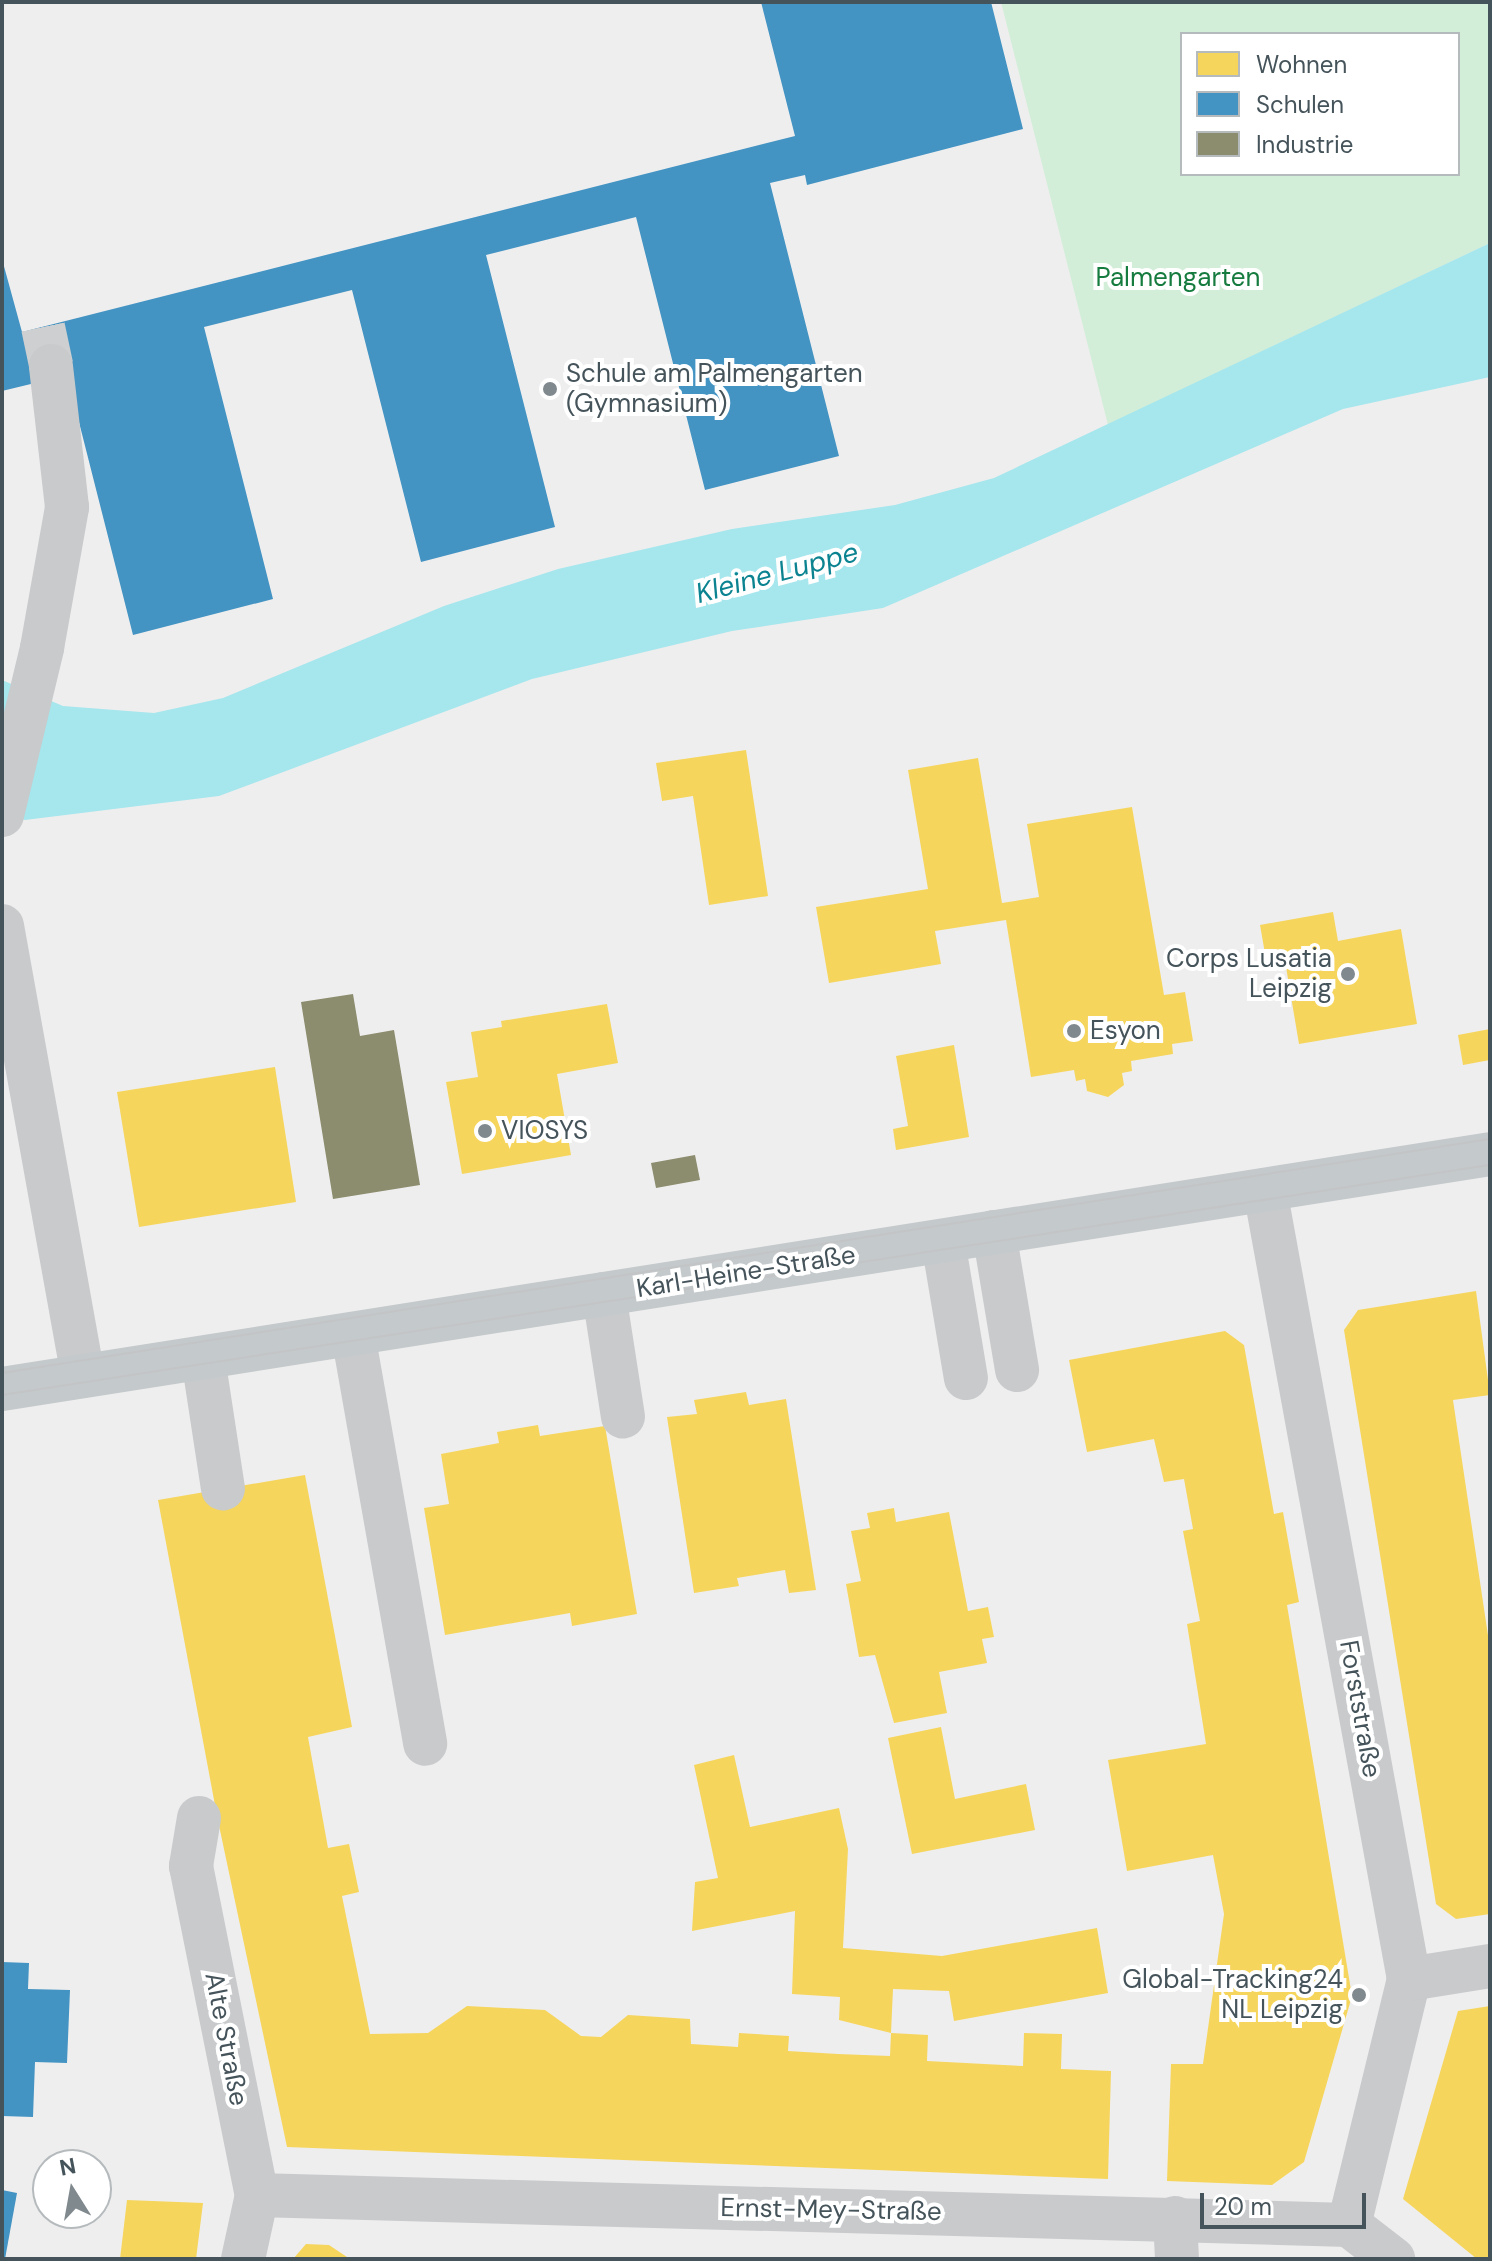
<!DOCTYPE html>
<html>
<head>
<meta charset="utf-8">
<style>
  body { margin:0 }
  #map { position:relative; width:1492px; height:2261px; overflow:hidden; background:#efeeee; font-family:"DM Sans",sans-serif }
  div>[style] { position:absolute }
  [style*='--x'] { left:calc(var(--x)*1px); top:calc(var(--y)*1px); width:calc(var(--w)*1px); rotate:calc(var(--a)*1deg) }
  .green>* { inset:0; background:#d2eed9 }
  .water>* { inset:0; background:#a6e6ed }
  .homes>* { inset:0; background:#f6d55c }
  .schools>* { inset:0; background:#4393c3 }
  .industry>* { inset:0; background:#8c8c6e }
  .minor-tunnel>* { height:44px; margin-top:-22px; transform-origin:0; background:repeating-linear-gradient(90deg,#cdcfd0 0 44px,transparent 0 66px) }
  .minor>* { height:44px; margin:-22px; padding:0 22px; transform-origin:22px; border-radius:22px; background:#c8cacc }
  .major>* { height:44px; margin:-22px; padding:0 22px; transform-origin:22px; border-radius:22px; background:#c4c9cb }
  .tram>* { height:2px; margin:-1px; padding:0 1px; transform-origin:1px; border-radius:1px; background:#c3c4c6 }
  .dots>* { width:22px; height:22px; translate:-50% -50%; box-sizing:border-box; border:4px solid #fff; border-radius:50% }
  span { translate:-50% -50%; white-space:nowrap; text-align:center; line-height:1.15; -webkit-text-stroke:8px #fff; paint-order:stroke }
  .park-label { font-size:26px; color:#167b3e }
  .poi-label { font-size:26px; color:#45535a }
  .left { translate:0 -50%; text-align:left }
  .right { translate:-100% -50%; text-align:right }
  .street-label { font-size:26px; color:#45535a }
  .water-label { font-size:28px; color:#0c8390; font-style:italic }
  .frame { position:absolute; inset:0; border:4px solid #45535a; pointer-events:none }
  .legend { position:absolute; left:1180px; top:32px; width:280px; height:144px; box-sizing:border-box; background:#fff; border:2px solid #b5babd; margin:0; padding:10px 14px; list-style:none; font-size:24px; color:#45535a }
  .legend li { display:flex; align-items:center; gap:16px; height:40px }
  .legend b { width:40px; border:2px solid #b5babd }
  .north { position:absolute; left:32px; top:2149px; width:80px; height:80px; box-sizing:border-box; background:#fff; border:2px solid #b5babd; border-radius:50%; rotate:349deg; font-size:22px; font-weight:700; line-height:32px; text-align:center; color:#45535a }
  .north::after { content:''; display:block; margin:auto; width:28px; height:36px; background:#80898e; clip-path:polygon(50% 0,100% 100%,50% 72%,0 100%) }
  .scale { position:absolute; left:1200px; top:2193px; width:166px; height:36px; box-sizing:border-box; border:4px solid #45535a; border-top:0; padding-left:10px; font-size:24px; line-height:28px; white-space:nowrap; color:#45535a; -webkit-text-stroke:6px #fff; paint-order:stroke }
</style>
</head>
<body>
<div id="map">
  <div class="green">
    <i style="clip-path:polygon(evenodd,1001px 2px,1490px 2px,1490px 243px,1108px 425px,1001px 2px,1182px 34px,1458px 34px,1458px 174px,1182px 174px,1182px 34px)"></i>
  </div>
  <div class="water">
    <i style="clip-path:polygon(1490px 243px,1490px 377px,1343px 409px,883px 608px,732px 631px,532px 679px,219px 796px,25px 820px,2px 814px,2px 680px,63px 706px,154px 713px,223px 698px,444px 606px,558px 569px,732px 529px,895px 505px,994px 478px)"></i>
  </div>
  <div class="homes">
    <i style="clip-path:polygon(746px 750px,768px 896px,709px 905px,693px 796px,662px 801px,656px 763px)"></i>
    <i style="clip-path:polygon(978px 758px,1002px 903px,1039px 897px,1027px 824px,1132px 807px,1164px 995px,1185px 992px,1193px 1041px,1172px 1044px,1173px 1054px,1131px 1061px,1132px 1071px,1122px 1073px,1124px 1085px,1108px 1097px,1087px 1091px,1085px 1079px,1076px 1081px,1074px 1070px,1031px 1077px,1006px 920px,935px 931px,941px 964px,829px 983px,816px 907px,928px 889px,908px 770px)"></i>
    <i style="clip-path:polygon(1333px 912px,1338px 941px,1401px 929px,1417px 1024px,1299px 1044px,1285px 961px,1267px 965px,1260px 925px)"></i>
    <i style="clip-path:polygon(607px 1004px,618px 1063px,557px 1074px,571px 1155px,462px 1174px,446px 1082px,478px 1077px,471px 1032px,502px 1027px,501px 1021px)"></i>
    <i style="clip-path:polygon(1490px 1029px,1490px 1060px,1463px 1065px,1458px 1035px)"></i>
    <i style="clip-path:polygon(954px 1045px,969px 1137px,896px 1150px,893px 1129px,908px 1126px,896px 1056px)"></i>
    <i style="clip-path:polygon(275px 1067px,296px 1202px,139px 1227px,117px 1092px)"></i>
    <i style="clip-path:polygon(1476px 1291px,1490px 1395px,1453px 1400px,1490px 1649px,1490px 1914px,1456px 1919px,1436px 1904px,1344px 1330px,1358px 1310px)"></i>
    <i style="clip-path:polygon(1225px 1331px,1244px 1345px,1274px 1514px,1283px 1512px,1299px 1602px,1287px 1605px,1352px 1996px,1304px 2162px,1272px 2185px,1167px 2181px,1171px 2064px,1203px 2064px,1224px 1914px,1213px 1855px,1127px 1871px,1108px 1760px,1206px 1744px,1187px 1624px,1200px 1621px,1183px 1531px,1193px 1529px,1184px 1479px,1164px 1482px,1154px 1439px,1087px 1452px,1069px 1360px)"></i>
    <i style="clip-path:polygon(746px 1392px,749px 1405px,786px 1399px,816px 1590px,789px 1593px,785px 1570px,737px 1578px,739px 1586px,694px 1593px,667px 1417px,697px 1414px,694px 1400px)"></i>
    <i style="clip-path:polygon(538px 1425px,540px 1436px,605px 1426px,637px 1614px,572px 1626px,570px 1613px,445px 1635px,424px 1508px,449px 1504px,441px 1454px,499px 1443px,497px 1432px)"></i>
    <i style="clip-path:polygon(305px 1475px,352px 1727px,308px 1737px,328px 1848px,349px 1844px,359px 1892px,342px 1896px,370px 2034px,428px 2033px,467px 2006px,545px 2010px,581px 2036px,601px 2037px,628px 2015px,690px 2019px,691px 2044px,738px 2047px,739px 2033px,789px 2036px,788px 2051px,838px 2054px,890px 2056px,891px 2033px,928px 2035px,927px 2061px,1023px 2066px,1024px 2033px,1062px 2034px,1061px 2069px,1111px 2071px,1108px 2179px,287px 2147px,217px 1816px,158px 1500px)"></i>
    <i style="clip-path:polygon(894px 1508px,896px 1522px,949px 1512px,968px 1611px,988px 1607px,994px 1637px,982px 1639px,987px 1663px,939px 1672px,947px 1713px,894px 1723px,875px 1655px,859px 1657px,846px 1584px,861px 1581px,851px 1531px,870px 1528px,867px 1513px)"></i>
    <i style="clip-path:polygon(941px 1727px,955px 1799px,1026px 1784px,1035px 1830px,912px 1854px,888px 1738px)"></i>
    <i style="clip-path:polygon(734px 1755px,750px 1827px,839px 1808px,848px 1849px,843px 1948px,942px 1956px,1097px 1928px,1108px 1993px,954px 2021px,949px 1991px,893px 1989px,891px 2033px,839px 2020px,840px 1997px,792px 1994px,795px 1911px,692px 1931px,695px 1882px,718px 1878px,694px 1765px)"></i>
    <i style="clip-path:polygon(1490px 2006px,1490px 2259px,1477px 2259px,1403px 2199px,1458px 2011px)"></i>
    <i style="clip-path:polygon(127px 2200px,203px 2203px,196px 2259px,120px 2259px)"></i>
    <i style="clip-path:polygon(306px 2244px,329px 2245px,350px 2259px,293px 2259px)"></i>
  </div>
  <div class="schools">
    <i style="clip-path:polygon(761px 2px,991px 2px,1023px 129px,807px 185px,805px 175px,770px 183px,839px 456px,705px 490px,636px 217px,486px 255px,555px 527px,421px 562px,352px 290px,204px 327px,273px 599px,133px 635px,64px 363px,35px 383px,2px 391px,2px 259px,22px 332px,795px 136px)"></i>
    <i style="clip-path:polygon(2px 1962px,29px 1963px,28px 1989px,70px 1990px,67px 2063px,35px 2062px,33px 2117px,2px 2116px)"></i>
    <i style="clip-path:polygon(2px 2190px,17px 2193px,5px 2259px,2px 2259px)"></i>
  </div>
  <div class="industry">
    <i style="clip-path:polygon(353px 994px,360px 1036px,394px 1030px,420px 1185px,333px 1199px,301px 1002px)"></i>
    <i style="clip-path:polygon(695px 1155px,700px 1180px,656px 1188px,651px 1163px)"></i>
  </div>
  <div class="minor-tunnel">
    <i style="--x:43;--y:327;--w:40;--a:78"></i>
  </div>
  <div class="minor">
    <i style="--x:2;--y:815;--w:172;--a:-76.5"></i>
    <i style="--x:42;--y:648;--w:143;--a:-79.9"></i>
    <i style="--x:67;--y:507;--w:142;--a:-96.5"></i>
    <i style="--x:2;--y:926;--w:457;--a:79.8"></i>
    <i style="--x:1265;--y:1190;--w:802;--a:79.66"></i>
    <i style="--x:1409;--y:1979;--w:253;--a:103.7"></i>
    <i style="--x:994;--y:1232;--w:140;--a:80.5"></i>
    <i style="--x:943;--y:1241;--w:139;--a:80.5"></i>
    <i style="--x:604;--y:1294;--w:124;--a:81.2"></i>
    <i style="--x:353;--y:1334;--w:416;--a:80"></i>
    <i style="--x:203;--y:1358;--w:132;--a:81.3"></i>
    <i style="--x:199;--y:1818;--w:49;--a:99.5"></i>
    <i style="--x:191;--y:1866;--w:336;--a:78.7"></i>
    <i style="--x:257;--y:2195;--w:66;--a:102.3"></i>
    <i style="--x:1409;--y:1979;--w:82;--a:-9.1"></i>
    <i style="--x:257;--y:2195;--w:1092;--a:1.57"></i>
    <i style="--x:1349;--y:2225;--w:56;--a:37.7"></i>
    <i style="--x:1175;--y:2218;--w:41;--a:87.2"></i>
  </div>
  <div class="major">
    <i style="--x:2;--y:1389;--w:1506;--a:-8.97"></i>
  </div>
  <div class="tram">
    <i style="--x:2;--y:1373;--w:1506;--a:-8.94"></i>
    <i style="--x:2;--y:1395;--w:1506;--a:-8.79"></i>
  </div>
  <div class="dots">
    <i style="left:550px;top:389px;background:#80898e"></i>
    <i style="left:1348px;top:974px;background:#80898e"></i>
    <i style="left:1074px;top:1031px;background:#80898e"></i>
    <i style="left:485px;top:1131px;background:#80898e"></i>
    <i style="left:1359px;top:1995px;background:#80898e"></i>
  </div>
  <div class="park-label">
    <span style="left:1178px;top:278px">Palmengarten</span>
  </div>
  <div class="poi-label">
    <span class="left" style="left:566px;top:389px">Schule am Palmengarten<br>(Gymnasium)</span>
    <span class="right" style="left:1332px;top:974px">Corps Lusatia<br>Leipzig</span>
    <span class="left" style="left:1090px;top:1031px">Esyon</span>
    <span class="left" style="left:501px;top:1131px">VIOSYS</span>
    <span class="right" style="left:1343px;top:1995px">Global-Tracking24<br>NL Leipzig</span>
  </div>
  <div class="street-label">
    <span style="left:746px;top:1272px;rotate:-9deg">Karl-Heine-Straße</span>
    <span style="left:1360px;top:1709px;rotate:80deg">Forststraße</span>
    <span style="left:226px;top:2039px;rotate:79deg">Alte Straße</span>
    <span style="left:831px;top:2210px;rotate:1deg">Ernst-Mey-Straße</span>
  </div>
  <div class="water-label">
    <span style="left:777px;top:573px;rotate:-15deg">Kleine Luppe</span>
  </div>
  <div class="frame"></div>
  <ul class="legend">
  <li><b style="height:22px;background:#f6d55c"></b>Wohnen</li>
  <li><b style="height:22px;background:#4393c3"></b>Schulen</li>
  <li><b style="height:22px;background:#8c8c6e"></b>Industrie</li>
  </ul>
  <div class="north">N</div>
  <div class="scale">20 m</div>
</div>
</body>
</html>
